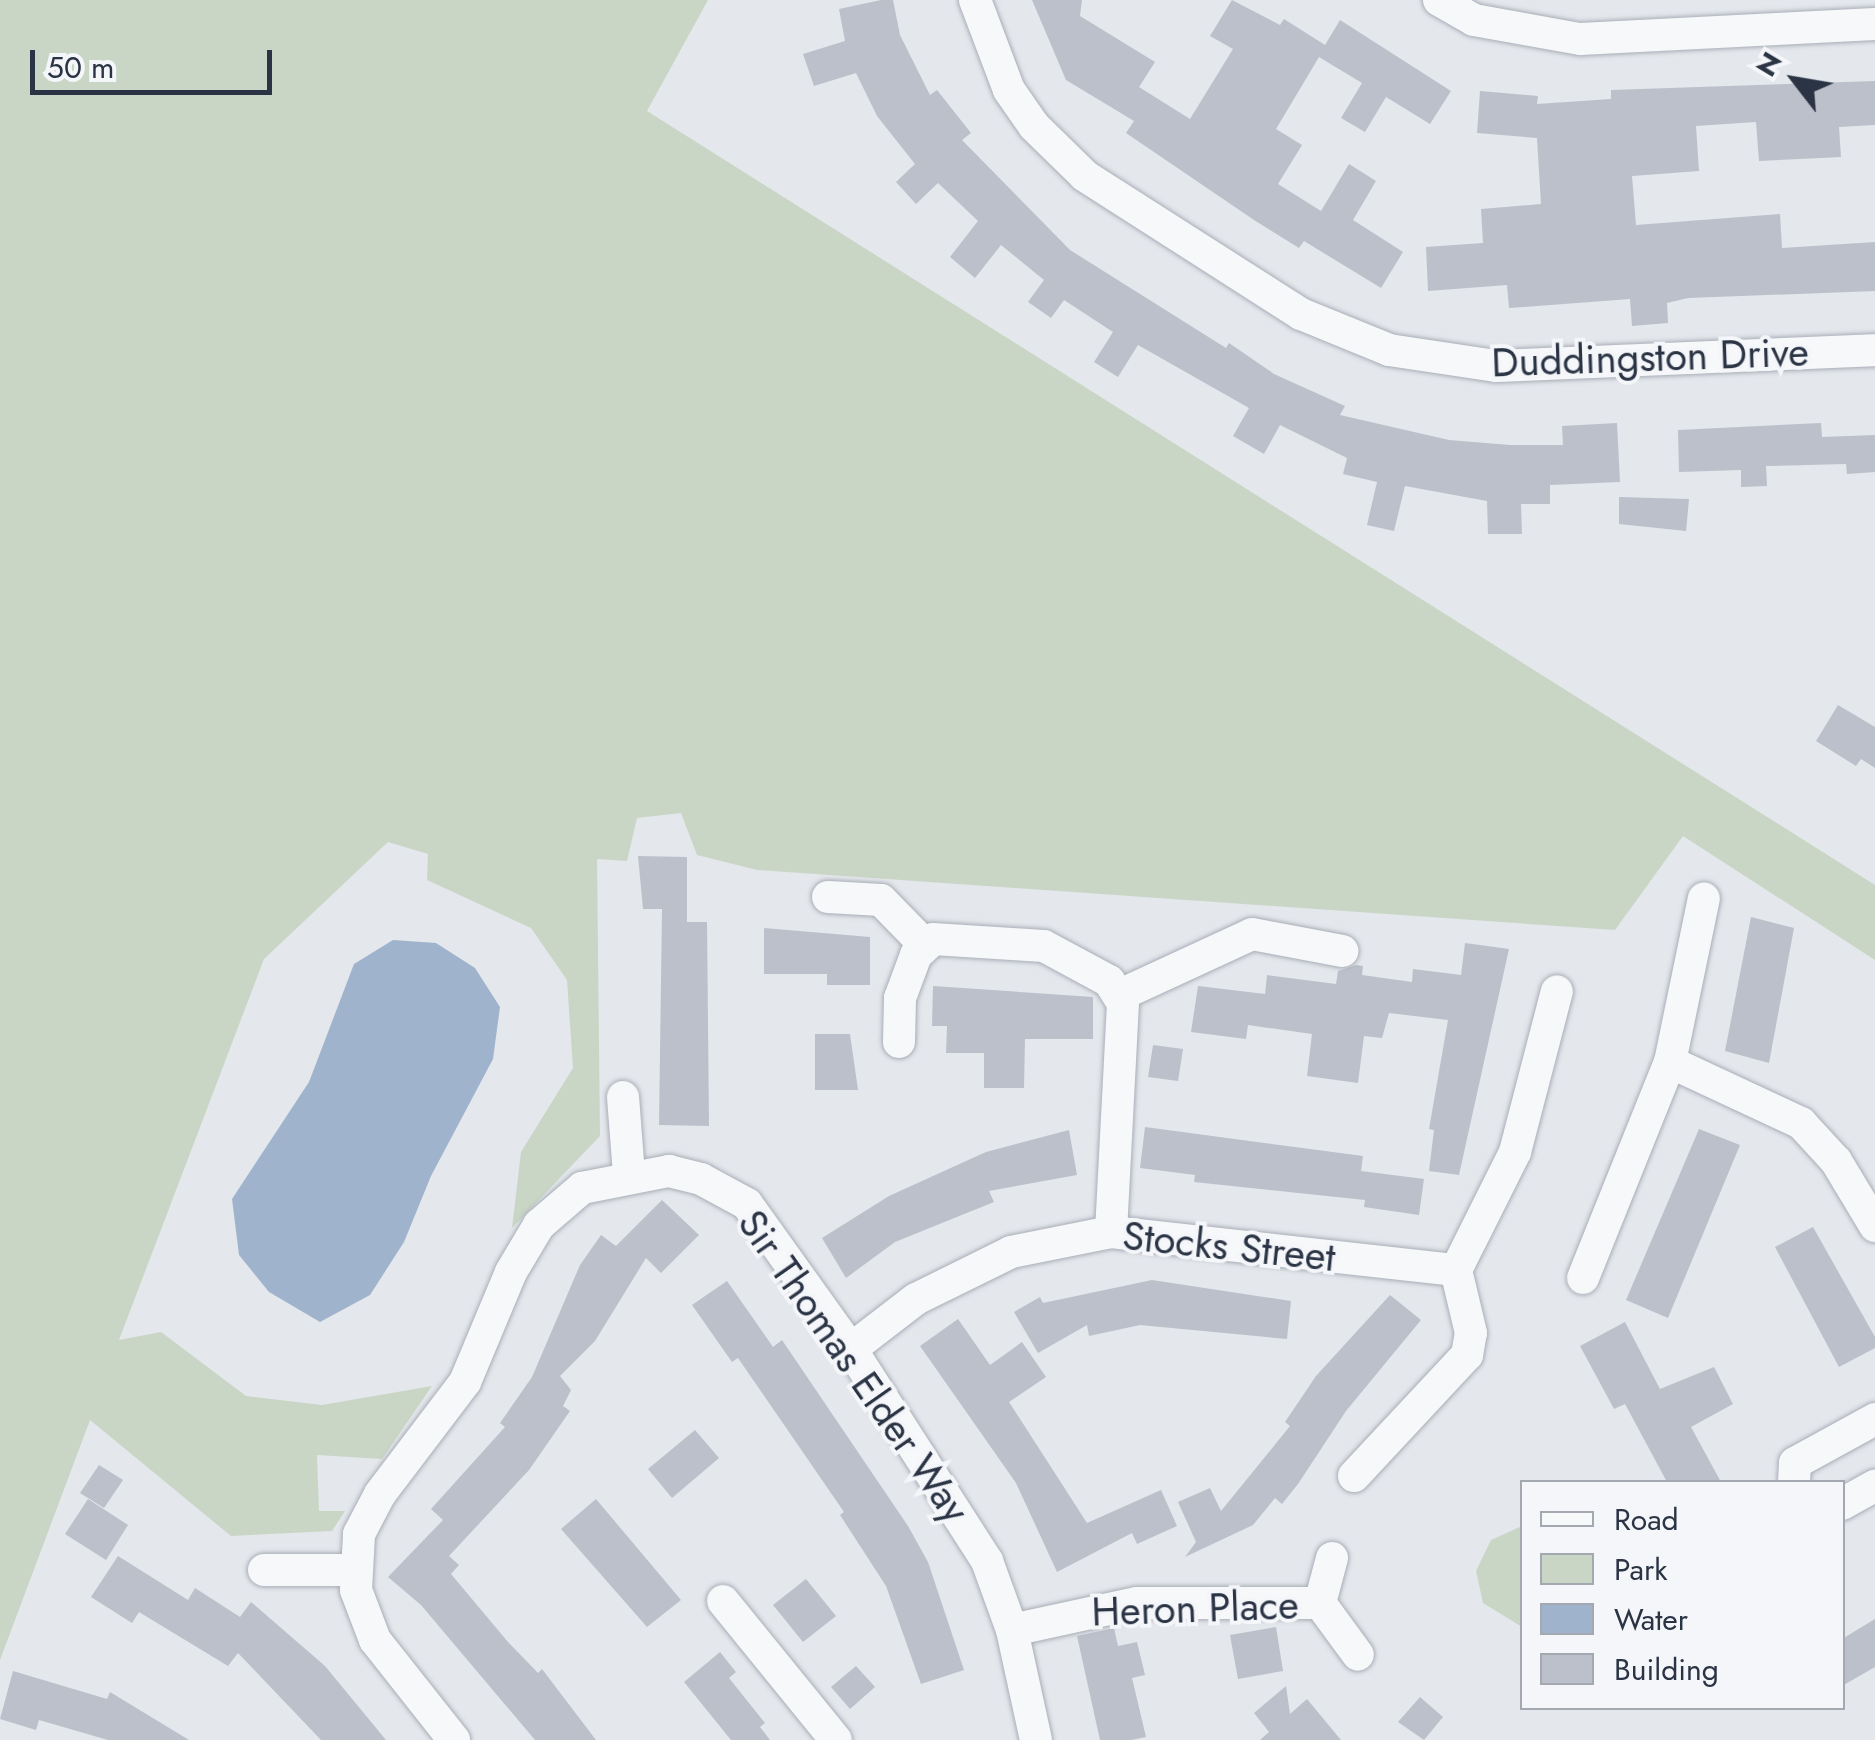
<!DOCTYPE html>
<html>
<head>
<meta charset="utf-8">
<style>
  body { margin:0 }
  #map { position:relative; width:1875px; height:1740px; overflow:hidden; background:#e4e7ec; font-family:Jost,sans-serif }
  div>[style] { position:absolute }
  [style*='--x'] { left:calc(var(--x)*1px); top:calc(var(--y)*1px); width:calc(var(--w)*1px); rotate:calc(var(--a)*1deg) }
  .green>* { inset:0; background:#c9d6c5 }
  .water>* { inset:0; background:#9fb4cc }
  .building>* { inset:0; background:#bbc0ca }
  .roads { filter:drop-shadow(0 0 2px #a9aeb7) drop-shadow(0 0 2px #a9aeb7) }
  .minor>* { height:32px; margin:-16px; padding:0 16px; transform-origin:16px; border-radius:16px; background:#f7f8fa }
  span { translate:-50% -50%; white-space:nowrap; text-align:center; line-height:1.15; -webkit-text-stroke:8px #f4f6f9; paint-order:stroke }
  .street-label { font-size:40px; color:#2b3445 }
  .legend { position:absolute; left:1520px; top:1480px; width:325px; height:230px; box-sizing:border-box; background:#f4f6f9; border:2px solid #a4a8b1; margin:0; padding:12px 18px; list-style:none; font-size:30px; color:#2b3445 }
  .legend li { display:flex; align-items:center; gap:20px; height:50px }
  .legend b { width:50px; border:2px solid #a4a8b1 }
  .north { position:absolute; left:1745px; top:30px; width:100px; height:100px; -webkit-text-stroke:8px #f4f6f9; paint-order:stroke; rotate:301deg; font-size:28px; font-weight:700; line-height:40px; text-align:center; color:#2b3445 }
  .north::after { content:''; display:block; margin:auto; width:35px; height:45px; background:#2b3445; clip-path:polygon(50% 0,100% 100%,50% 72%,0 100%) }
  .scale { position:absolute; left:30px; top:50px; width:242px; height:45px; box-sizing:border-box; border:5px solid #2b3445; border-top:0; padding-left:12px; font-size:30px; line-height:35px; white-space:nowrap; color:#2b3445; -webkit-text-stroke:8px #f4f6f9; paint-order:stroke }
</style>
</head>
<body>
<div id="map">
  <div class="green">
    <i style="clip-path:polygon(0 0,708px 0,647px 111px,1875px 885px,1875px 960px,1683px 836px,1615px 930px,757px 870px,697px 855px,681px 813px,637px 818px,627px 861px,597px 859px,600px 1136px,512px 1228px,521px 1152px,573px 1068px,567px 980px,531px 928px,427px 880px,428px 854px,388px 842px,264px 959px,119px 1340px,161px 1332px,246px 1396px,322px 1405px,432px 1386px,382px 1459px,317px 1455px,319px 1511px,345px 1511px,332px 1531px,231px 1536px,90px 1420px,0 1660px)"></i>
    <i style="clip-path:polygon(1522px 1526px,1522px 1627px,1483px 1603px,1476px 1571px,1491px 1540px)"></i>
  </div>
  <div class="water">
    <i style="clip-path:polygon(393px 940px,436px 943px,475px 968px,500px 1007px,493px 1059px,431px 1176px,404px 1242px,370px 1295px,320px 1322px,269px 1292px,239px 1255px,232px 1199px,309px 1082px,354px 964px)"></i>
  </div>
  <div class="building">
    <i style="clip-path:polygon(881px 0,893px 0,900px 35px,930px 95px,937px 90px,971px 133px,962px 140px,1070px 250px,1226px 348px,1229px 343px,1274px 374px,1345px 406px,1340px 415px,1449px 440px,1510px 445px,1563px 445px,1562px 426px,1617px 423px,1620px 482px,1550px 485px,1550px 504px,1521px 504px,1522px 534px,1488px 534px,1487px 501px,1405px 486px,1394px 531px,1367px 525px,1377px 482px,1343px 474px,1347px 458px,1280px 425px,1264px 454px,1233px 436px,1249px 408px,1138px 345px,1118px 377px,1094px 362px,1113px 332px,1064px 300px,1051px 318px,1028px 302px,1044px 280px,1001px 245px,975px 278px,950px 257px,978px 221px,938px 183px,916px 204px,896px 182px,915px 164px,877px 116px,856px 73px,814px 86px,803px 54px,845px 41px,839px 9px)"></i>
    <i style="clip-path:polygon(1032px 0,1082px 0,1080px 16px,1155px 62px,1139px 87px,1190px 119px,1233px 49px,1210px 36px,1232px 0,1280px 25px,1284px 19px,1325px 45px,1340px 20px,1451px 91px,1430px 124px,1386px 97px,1365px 132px,1341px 118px,1362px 83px,1319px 57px,1276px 129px,1302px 145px,1278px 184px,1321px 211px,1349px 164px,1376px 181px,1353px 220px,1403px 252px,1381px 288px,1304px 241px,1299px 248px,1254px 220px,1126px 133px,1134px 121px,1066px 80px)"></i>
    <i style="clip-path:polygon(1875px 81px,1875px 125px,1839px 127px,1841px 157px,1759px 161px,1756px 122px,1696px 126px,1699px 171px,1632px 176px,1636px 225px,1780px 214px,1782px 248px,1875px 242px,1875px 291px,1688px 298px,1667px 303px,1668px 323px,1632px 326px,1630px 299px,1509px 308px,1507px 285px,1428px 291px,1426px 247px,1483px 243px,1481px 209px,1541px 204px,1537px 138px,1477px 133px,1480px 91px,1538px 96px,1537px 104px,1611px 99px,1611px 90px)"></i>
    <i style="clip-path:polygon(1821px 423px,1822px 437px,1875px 435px,1875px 472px,1847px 474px,1846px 464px,1766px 466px,1767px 486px,1741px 487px,1741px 470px,1679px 472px,1678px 430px)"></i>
    <i style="clip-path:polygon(1619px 497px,1689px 499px,1686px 531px,1619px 524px)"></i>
    <i style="clip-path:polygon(1838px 705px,1875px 727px,1875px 768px,1861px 759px,1856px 766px,1816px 741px)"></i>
    <i style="clip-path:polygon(638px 856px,687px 857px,687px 922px,707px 922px,709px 1126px,659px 1125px,662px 909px,643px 909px)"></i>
    <i style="clip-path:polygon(1751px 917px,1794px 928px,1769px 1063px,1725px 1051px)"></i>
    <i style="clip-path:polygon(764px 928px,870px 937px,870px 985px,827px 985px,827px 974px,764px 974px)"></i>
    <i style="clip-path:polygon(1465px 943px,1509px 949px,1459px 1175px,1429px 1171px,1434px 1130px,1429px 1129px,1448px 1020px,1389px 1013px,1382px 1038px,1364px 1036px,1358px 1083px,1307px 1076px,1312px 1034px,1248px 1025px,1246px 1039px,1191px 1032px,1198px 986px,1265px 994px,1267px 975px,1336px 984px,1338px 971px,1356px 965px,1363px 966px,1362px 975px,1412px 982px,1413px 969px,1461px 975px)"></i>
    <i style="clip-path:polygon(933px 986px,1093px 997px,1093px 1039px,1025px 1039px,1024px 1088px,984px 1088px,984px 1053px,946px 1053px,947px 1026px,932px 1026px)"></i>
    <i style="clip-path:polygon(815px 1034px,850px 1034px,858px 1090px,815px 1090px)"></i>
    <i style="clip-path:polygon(1153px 1045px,1183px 1049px,1178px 1081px,1148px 1077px)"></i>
    <i style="clip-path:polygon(1145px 1127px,1363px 1156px,1361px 1171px,1424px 1179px,1419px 1215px,1364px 1207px,1365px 1200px,1194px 1182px,1195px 1175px,1140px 1168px)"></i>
    <i style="clip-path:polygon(1699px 1129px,1740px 1145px,1668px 1318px,1626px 1300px)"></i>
    <i style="clip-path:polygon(1069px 1130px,1077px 1175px,989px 1191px,994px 1202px,895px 1242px,846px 1278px,822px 1238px,889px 1196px,986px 1152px)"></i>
    <i style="clip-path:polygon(662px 1200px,699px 1235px,661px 1273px,646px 1258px,595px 1341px,560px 1376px,571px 1390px,563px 1406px,570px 1411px,529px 1470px,449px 1556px,459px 1565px,451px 1574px,508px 1642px,538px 1673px,542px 1669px,596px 1740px,535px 1740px,421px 1605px,388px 1577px,443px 1520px,431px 1509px,505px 1427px,500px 1423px,532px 1377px,580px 1265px,601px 1235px,616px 1246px)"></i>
    <i style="clip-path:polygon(1813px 1227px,1875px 1337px,1875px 1348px,1839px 1367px,1775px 1247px)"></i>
    <i style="clip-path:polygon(1152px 1280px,1291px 1301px,1287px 1339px,1140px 1325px,1089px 1336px,1087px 1325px,1038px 1353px,1014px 1312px,1040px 1297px,1043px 1303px)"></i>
    <i style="clip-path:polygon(727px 1281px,773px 1347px,782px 1340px,908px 1526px,928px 1562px,964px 1670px,921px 1684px,886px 1586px,840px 1515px,844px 1512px,738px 1358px,732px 1362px,692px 1305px)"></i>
    <i style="clip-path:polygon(1390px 1295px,1421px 1320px,1346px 1411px,1298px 1484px,1282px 1504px,1275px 1498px,1253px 1525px,1185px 1557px,1196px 1542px,1178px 1502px,1210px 1488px,1221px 1511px,1290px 1426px,1285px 1422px,1316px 1376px)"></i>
    <i style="clip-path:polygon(958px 1319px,990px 1365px,1022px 1342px,1046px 1377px,1009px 1402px,1087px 1523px,1161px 1490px,1177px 1526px,1137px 1544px,1132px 1533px,1057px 1572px,1016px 1483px,920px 1346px)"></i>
    <i style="clip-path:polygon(1625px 1322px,1660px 1389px,1714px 1367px,1733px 1404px,1691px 1427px,1721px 1482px,1667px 1482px,1625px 1404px,1614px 1409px,1580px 1346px)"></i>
    <i style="clip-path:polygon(695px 1430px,719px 1458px,672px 1498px,648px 1469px)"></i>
    <i style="clip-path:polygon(99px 1465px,123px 1480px,104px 1508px,80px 1493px)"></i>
    <i style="clip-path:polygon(88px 1499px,128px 1525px,106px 1560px,65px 1534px)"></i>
    <i style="clip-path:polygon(596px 1499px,681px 1600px,647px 1627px,561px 1529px)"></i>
    <i style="clip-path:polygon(118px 1556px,188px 1600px,195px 1588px,240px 1617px,251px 1602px,325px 1666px,386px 1740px,321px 1740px,238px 1653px,228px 1666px,139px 1612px,132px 1623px,91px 1597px)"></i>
    <i style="clip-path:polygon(806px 1579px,836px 1616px,803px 1642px,773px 1605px)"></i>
    <i style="clip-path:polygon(1875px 1619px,1875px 1667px,1842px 1686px,1842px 1639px)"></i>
    <i style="clip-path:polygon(1276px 1627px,1283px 1671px,1238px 1679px,1230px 1635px)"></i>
    <i style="clip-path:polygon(1114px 1628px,1118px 1646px,1137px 1642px,1145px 1675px,1132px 1678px,1146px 1737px,1131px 1740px,1100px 1740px,1077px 1636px)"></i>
    <i style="clip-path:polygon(720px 1652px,736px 1672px,729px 1678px,765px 1723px,760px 1727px,770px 1740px,731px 1740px,684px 1682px)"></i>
    <i style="clip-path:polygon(856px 1666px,875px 1687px,850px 1709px,831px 1687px)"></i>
    <i style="clip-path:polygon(13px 1671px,107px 1699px,110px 1692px,189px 1740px,108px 1740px,39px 1720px,36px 1730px,0 1719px)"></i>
    <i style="clip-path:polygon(1286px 1686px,1290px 1714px,1307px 1699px,1341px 1740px,1260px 1740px,1269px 1732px,1254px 1713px)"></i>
    <i style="clip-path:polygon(1420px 1697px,1443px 1717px,1424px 1740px,1398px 1722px)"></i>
  </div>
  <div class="roads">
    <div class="minor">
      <i style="--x:975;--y:0;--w:96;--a:69.3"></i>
      <i style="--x:1009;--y:90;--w:44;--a:55.2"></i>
      <i style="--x:1034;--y:126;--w:71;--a:44.4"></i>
      <i style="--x:1085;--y:176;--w:256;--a:32.6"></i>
      <i style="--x:1301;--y:314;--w:95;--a:22.2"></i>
      <i style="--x:1389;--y:350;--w:108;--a:8.5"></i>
      <i style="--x:1496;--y:366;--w:379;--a:-2.4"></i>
      <i style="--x:1439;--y:0;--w:40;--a:29.7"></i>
      <i style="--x:1474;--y:20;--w:108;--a:10.2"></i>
      <i style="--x:1580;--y:39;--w:295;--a:-2.9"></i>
      <i style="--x:828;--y:897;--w:53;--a:3.2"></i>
      <i style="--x:881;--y:900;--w:63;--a:45.6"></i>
      <i style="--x:1120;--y:995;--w:145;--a:-24.8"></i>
      <i style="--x:1252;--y:934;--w:92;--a:10.7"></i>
      <i style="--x:899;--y:1042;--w:44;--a:-88.7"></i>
      <i style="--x:900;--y:998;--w:46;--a:-69.6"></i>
      <i style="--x:916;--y:955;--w:23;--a:-43"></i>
      <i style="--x:933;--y:939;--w:111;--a:3.6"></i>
      <i style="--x:1044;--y:946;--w:74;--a:28.3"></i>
      <i style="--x:1109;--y:981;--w:26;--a:58"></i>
      <i style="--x:1123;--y:1003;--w:229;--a:93"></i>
      <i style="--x:1670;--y:1062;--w:145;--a:25"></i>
      <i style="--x:1801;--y:1123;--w:52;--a:47.4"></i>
      <i style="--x:1836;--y:1161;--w:76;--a:59"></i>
      <i style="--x:623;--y:1097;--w:78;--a:85.6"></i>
      <i style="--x:1583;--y:1278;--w:233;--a:-68.1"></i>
      <i style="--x:1670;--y:1062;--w:167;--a:-78.3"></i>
      <i style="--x:851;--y:1349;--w:82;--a:-37.6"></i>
      <i style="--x:916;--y:1299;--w:106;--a:-26.3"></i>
      <i style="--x:1011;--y:1252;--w:102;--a:-11.3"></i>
      <i style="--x:1111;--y:1232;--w:347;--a:6.3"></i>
      <i style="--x:1354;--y:1476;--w:166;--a:-47"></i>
      <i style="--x:1467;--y:1355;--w:22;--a:-80"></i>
      <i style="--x:1471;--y:1333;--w:65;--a:-103.4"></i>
      <i style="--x:1456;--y:1270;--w:132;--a:-63.4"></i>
      <i style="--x:1515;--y:1152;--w:166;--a:-75.4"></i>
      <i style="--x:1794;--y:1482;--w:19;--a:-87"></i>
      <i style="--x:1795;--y:1463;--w:91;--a:-28.8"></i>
      <i style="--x:1842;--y:1504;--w:38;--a:-29"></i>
      <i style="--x:1332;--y:1558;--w:47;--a:104.9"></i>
      <i style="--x:1320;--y:1603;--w:64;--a:53.8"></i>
      <i style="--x:264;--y:1570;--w:92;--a:0"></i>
      <i style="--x:723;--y:1601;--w:179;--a:50.9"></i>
      <i style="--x:1012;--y:1630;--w:128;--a:-12.2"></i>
      <i style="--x:1137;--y:1603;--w:183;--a:0"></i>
      <i style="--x:454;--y:1740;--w:127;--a:-128.3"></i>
      <i style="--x:375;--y:1640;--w:53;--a:-110.8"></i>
      <i style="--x:356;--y:1590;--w:56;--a:-86.9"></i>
      <i style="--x:359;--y:1534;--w:45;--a:-62.3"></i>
      <i style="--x:380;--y:1494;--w:141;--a:-52.8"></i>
      <i style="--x:465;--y:1382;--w:119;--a:-67.3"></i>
      <i style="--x:511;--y:1272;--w:55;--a:-59.2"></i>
      <i style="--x:539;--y:1225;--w:57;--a:-40.7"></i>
      <i style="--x:582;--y:1188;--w:89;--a:-11.1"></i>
      <i style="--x:669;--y:1171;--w:33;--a:14"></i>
      <i style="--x:701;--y:1179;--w:52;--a:28.5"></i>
      <i style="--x:747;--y:1204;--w:178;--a:54.4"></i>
      <i style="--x:851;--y:1349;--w:252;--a:57.3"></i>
      <i style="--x:987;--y:1561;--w:73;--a:70.1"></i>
      <i style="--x:1012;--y:1630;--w:113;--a:77.7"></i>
    </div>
  </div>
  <div class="street-label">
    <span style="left:1650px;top:357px;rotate:-2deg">Duddingston Drive</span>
    <span style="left:1229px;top:1246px;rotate:6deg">Stocks Street</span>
    <span style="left:854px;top:1366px;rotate:55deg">Sir Thomas Elder Way</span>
    <span style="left:1195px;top:1608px;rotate:-2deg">Heron Place</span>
  </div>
  <ul class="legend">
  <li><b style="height:12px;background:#f7f8fa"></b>Road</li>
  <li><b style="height:28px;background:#c9d6c5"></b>Park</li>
  <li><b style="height:28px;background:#9fb4cc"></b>Water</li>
  <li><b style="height:28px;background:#bbc0ca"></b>Building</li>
  </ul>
  <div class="north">N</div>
  <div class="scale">50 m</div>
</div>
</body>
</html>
